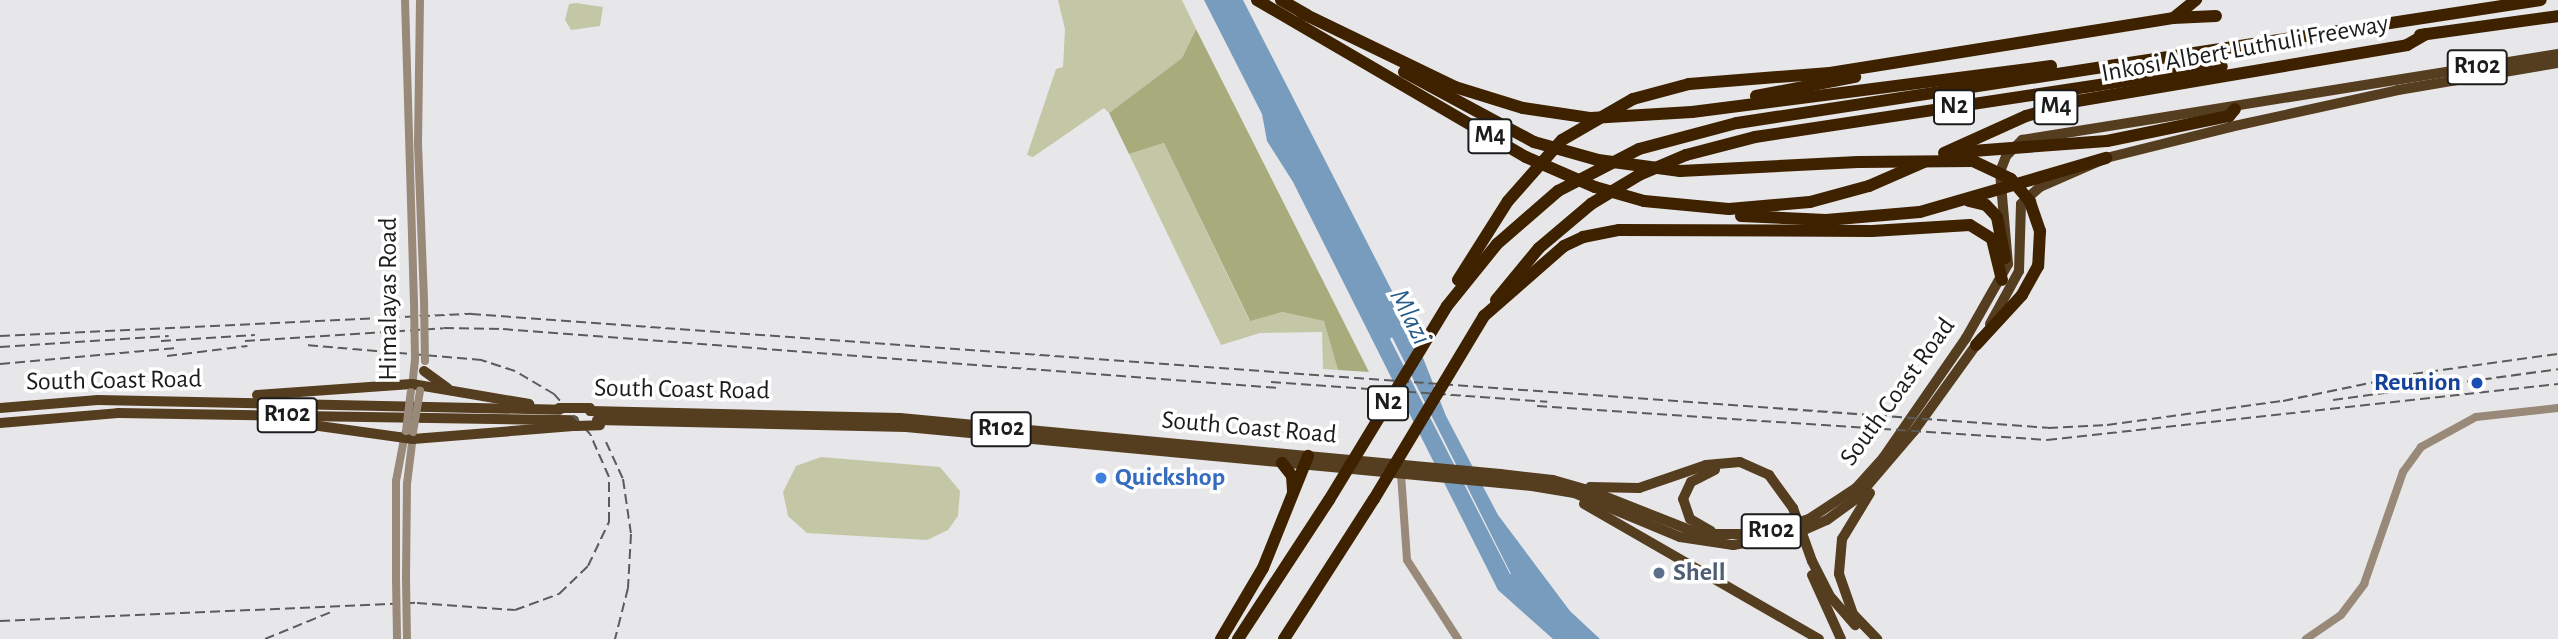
<!DOCTYPE html>
<html>
<head>
<meta charset="utf-8">
<style>
  body { margin:0 }
  #map { position:relative; width:2558px; height:639px; overflow:hidden; background:#e7e7e9; font-family:"Alegreya Sans",sans-serif }
  div>[style] { position:absolute }
  [style*='--x'] { left:calc(var(--x)*1px); top:calc(var(--y)*1px); width:calc(var(--w)*1px); rotate:calc(var(--a)*1deg) }
  .green>* { inset:0; background:#c4c7a5 }
  .forest>* { inset:0; background:#a8ac7d }
  .water>* { inset:0; background:#789cbe }
  .tertiary>* { height:8px; margin:-4px; padding:0 4px; transform-origin:4px; border-radius:4px; background:#988979 }
  .primary>* { height:10px; margin:-5px; padding:0 5px; transform-origin:5px; border-radius:5px; background:#553d20 }
  .motorway>* { height:12px; margin:-6px; padding:0 6px; transform-origin:6px; border-radius:6px; background:#3e2200 }
  .rail>* { height:2px; margin-top:-1px; transform-origin:0; background:repeating-linear-gradient(90deg,#5a5b5b 0 10px,transparent 0 15px) }
  .tertiary-bridge>* { height:8px; margin:-4px; padding:0 4px; transform-origin:4px; border-radius:4px; background:#988979 }
  .primary-bridge>* { height:10px; margin:-5px; padding:0 5px; transform-origin:5px; border-radius:5px; background:#553d20 }
  .motorway-bridge>* { height:12px; margin:-6px; padding:0 6px; transform-origin:6px; border-radius:6px; background:#3e2200 }
  .dots>* { width:19px; height:19px; translate:-50% -50%; box-sizing:border-box; border:4px solid #fff; border-radius:50% }
  span { translate:-50% -50%; white-space:nowrap; text-align:center; line-height:1.15; -webkit-text-stroke:7px #fff; paint-order:stroke }
  .shield-label span { padding:2px 5px; background:#fff; border:2px solid; border-radius:5px; -webkit-text-stroke-width:0 }
  .shield-label { font-size:24px; color:#1b1c1c; font-weight:700 }
  .street-label { font-size:26px; color:#1b1c1c }
  .transit-label { font-size:26px; color:#164399; font-weight:700 }
  .right { translate:-100% -50%; text-align:right }
  .shop-label { font-size:26px; color:#366cbe; font-weight:700 }
  .left { translate:0 -50%; text-align:left }
  .service-label { font-size:26px; color:#4e5e75; font-weight:700 }
  .water-label { font-size:28px; color:#255b89; font-style:italic }
</style>
</head>
<body>
<div id="map">
  <div class="green">
    <i style="clip-path:polygon(1058px 0,1182px 0,1196px 29px,1182px 58px,1109px 113px,1104px 108px,1033px 157px,1027px 155px,1056px 69px,1063px 67px,1065px 29px)"></i>
    <i style="clip-path:polygon(576px 3px,603px 7px,600px 26px,571px 30px,565px 20px,569px 4px)"></i>
    <i style="clip-path:polygon(1164px 143px,1249px 320px,1282px 312px,1325px 321px,1338px 370px,1323px 369px,1322px 332px,1260px 333px,1221px 345px,1129px 154px)"></i>
    <i style="clip-path:polygon(821px 457px,940px 467px,960px 491px,958px 516px,948px 530px,927px 540px,807px 533px,788px 516px,783px 492px,796px 466px)"></i>
  </div>
  <div class="forest">
    <i style="clip-path:polygon(1196px 29px,1369px 372px,1338px 370px,1324px 321px,1282px 312px,1250px 321px,1164px 143px,1129px 154px,1109px 113px,1182px 58px)"></i>
  </div>
  <div class="water">
    <i style="clip-path:polygon(evenodd,1204px 0,1243px 0,1412px 330px,1446px 416px,1498px 515px,1570px 611px,1600px 639px,1553px 639px,1498px 590px,1293px 182px,1267px 141px,1262px 114px,1204px 0,1392px 337px,1511px 574px,1510px 574px,1390px 339px,1392px 337px)"></i>
  </div>
  <div class="tertiary">
    <i style="--x:405;--y:0;--w:301;--a:88.3"></i>
    <i style="--x:420;--y:0;--w:144;--a:90.8"></i>
    <i style="--x:418;--y:144;--w:155;--a:87.8"></i>
    <i style="--x:412;--y:388;--w:28;--a:-84"></i>
    <i style="--x:1401;--y:474;--w:86;--a:86"></i>
    <i style="--x:1407;--y:560;--w:94;--a:57.2"></i>
    <i style="--x:406;--y:578;--w:94;--a:-89.4"></i>
    <i style="--x:407;--y:484;--w:49;--a:-83"></i>
    <i style="--x:396;--y:579;--w:98;--a:-90"></i>
    <i style="--x:396;--y:481;--w:48;--a:-79.2"></i>
    <i style="--x:2306;--y:639;--w:42;--a:-34.4"></i>
    <i style="--x:2341;--y:615;--w:39;--a:-53"></i>
    <i style="--x:2364;--y:584;--w:119;--a:-70.8"></i>
    <i style="--x:2403;--y:472;--w:31;--a:-54"></i>
    <i style="--x:2421;--y:447;--w:63;--a:-28.6"></i>
    <i style="--x:2476;--y:417;--w:82;--a:-6.3"></i>
  </div>
  <div class="primary">
    <i style="--x:1990;--y:324;--w:60;--a:-61.3"></i>
    <i style="--x:2019;--y:271;--w:67;--a:-88.3"></i>
    <i style="--x:2021;--y:204;--w:25;--a:-42"></i>
    <i style="--x:2040;--y:187;--w:72;--a:-23.7"></i>
    <i style="--x:2106;--y:158;--w:128;--a:-14"></i>
    <i style="--x:2230;--y:127;--w:172;--a:-12.4"></i>
    <i style="--x:2398;--y:90;--w:162;--a:-9.6"></i>
    <i style="--x:424;--y:371;--w:29;--a:36"></i>
    <i style="--x:257;--y:395;--w:155;--a:-4.1"></i>
    <i style="--x:412;--y:384;--w:119;--a:9.7"></i>
    <i style="--x:0;--y:408;--w:98;--a:-4.7"></i>
    <i style="--x:98;--y:400;--w:462;--a:1.2"></i>
    <i style="--x:590;--y:411;--w:310;--a:1.3"></i>
    <i style="--x:900;--y:418;--w:603;--a:5.33"></i>
    <i style="--x:1500;--y:474;--w:53;--a:6.5"></i>
    <i style="--x:1553;--y:480;--w:40;--a:16"></i>
    <i style="--x:1591;--y:491;--w:117;--a:21.5"></i>
    <i style="--x:1700;--y:534;--w:58;--a:0"></i>
    <i style="--x:1758;--y:534;--w:53;--a:-16.4"></i>
    <i style="--x:1809;--y:519;--w:56;--a:-33.4"></i>
    <i style="--x:1856;--y:488;--w:40;--a:-48"></i>
    <i style="--x:1883;--y:458;--w:146;--a:-55.3"></i>
    <i style="--x:1966;--y:338;--w:85;--a:-60.4"></i>
    <i style="--x:2008;--y:264;--w:92;--a:-95"></i>
    <i style="--x:2000;--y:172;--w:17;--a:-69"></i>
    <i style="--x:2006;--y:156;--w:23;--a:-45"></i>
    <i style="--x:2022;--y:140;--w:543;--a:-9.12"></i>
    <i style="--x:597;--y:420;--w:309;--a:1.3"></i>
    <i style="--x:906;--y:427;--w:629;--a:5.38"></i>
    <i style="--x:1532;--y:486;--w:43;--a:9.5"></i>
    <i style="--x:1574;--y:493;--w:115;--a:22.5"></i>
    <i style="--x:1680;--y:537;--w:54;--a:8.6"></i>
    <i style="--x:1733;--y:545;--w:61;--a:-9.5"></i>
    <i style="--x:1793;--y:535;--w:37;--a:-24"></i>
    <i style="--x:1827;--y:520;--w:36;--a:-36"></i>
    <i style="--x:1856;--y:499;--w:89;--a:-49.5"></i>
    <i style="--x:1914;--y:431;--w:115;--a:-54.2"></i>
    <i style="--x:283;--y:421;--w:131;--a:7.9"></i>
    <i style="--x:413;--y:439;--w:164;--a:-4.6"></i>
    <i style="--x:0;--y:423;--w:118;--a:-4.8"></i>
    <i style="--x:118;--y:413;--w:456;--a:0.9"></i>
    <i style="--x:1590;--y:487;--w:49;--a:1.2"></i>
    <i style="--x:1639;--y:488;--w:71;--a:-18.9"></i>
    <i style="--x:1706;--y:465;--w:34;--a:-5"></i>
    <i style="--x:1740;--y:462;--w:32;--a:24"></i>
    <i style="--x:1769;--y:475;--w:41;--a:54"></i>
    <i style="--x:1870;--y:493;--w:54;--a:121.3"></i>
    <i style="--x:1842;--y:539;--w:35;--a:95"></i>
    <i style="--x:1839;--y:574;--w:42;--a:70.7"></i>
    <i style="--x:1853;--y:614;--w:35;--a:46"></i>
    <i style="--x:1584;--y:504;--w:271;--a:29.9"></i>
    <i style="--x:1711;--y:531;--w:24;--a:-150"></i>
    <i style="--x:1690;--y:519;--w:21;--a:-109"></i>
    <i style="--x:1683;--y:499;--w:19;--a:-65"></i>
    <i style="--x:1691;--y:482;--w:27;--a:-27"></i>
    <i style="--x:1812;--y:561;--w:38;--a:63"></i>
    <i style="--x:1829;--y:595;--w:40;--a:49"></i>
    <i style="--x:1812;--y:575;--w:70;--a:65.6"></i>
  </div>
  <div class="motorway">
    <i style="--x:1257;--y:0;--w:311;--a:30.3"></i>
    <i style="--x:1526;--y:157;--w:75;--a:23.5"></i>
    <i style="--x:1595;--y:187;--w:51;--a:15.9"></i>
    <i style="--x:1644;--y:201;--w:85;--a:5.4"></i>
    <i style="--x:1729;--y:209;--w:81;--a:-4.9"></i>
    <i style="--x:1810;--y:202;--w:61;--a:-15.2"></i>
    <i style="--x:1869;--y:186;--w:60;--a:-23.6"></i>
    <i style="--x:1281;--y:0;--w:30;--a:30"></i>
    <i style="--x:1302;--y:13;--w:170;--a:25.8"></i>
    <i style="--x:1455;--y:87;--w:71;--a:17.2"></i>
    <i style="--x:1523;--y:108;--w:69;--a:8.4"></i>
    <i style="--x:1591;--y:118;--w:101;--a:-3.4"></i>
    <i style="--x:1692;--y:112;--w:362;--a:-7.3"></i>
    <i style="--x:2176;--y:16;--w:26;--a:-39"></i>
    <i style="--x:2420;--y:35;--w:139;--a:-7.8"></i>
    <i style="--x:1404;--y:72;--w:148;--a:28.3"></i>
    <i style="--x:1534;--y:142;--w:66;--a:15.7"></i>
    <i style="--x:1598;--y:160;--w:83;--a:7.6"></i>
    <i style="--x:1680;--y:171;--w:178;--a:-2.9"></i>
    <i style="--x:1756;--y:96;--w:101;--a:-10.9"></i>
    <i style="--x:1633;--y:99;--w:58;--a:-15"></i>
    <i style="--x:1689;--y:84;--w:141;--a:-4.5"></i>
    <i style="--x:1830;--y:73;--w:347;--a:-9.1"></i>
    <i style="--x:2173;--y:18;--w:43;--a:-2.7"></i>
    <i style="--x:2107;--y:141;--w:125;--a:-11.6"></i>
    <i style="--x:2229;--y:116;--w:9;--a:-49"></i>
    <i style="--x:1639;--y:149;--w:101;--a:-14.9"></i>
    <i style="--x:1737;--y:123;--w:813;--a:-8.7"></i>
    <i style="--x:1944;--y:153;--w:90;--a:-24.3"></i>
    <i style="--x:2026;--y:116;--w:53;--a:-16.4"></i>
    <i style="--x:2077;--y:101;--w:335;--a:-9.6"></i>
    <i style="--x:2407;--y:45;--w:22;--a:-30"></i>
    <i style="--x:1686;--y:155;--w:71;--a:-14.6"></i>
    <i style="--x:1755;--y:137;--w:472;--a:-8.6"></i>
    <i style="--x:1969;--y:201;--w:17;--a:13"></i>
    <i style="--x:1986;--y:205;--w:16;--a:47"></i>
    <i style="--x:1997;--y:217;--w:42;--a:79"></i>
    <i style="--x:1741;--y:216;--w:85;--a:2.7"></i>
    <i style="--x:1826;--y:220;--w:94;--a:-4.9"></i>
    <i style="--x:1920;--y:212;--w:194;--a:-16.2"></i>
    <i style="--x:1458;--y:280;--w:93;--a:-57.7"></i>
    <i style="--x:1496;--y:300;--w:67;--a:-50.4"></i>
    <i style="--x:1539;--y:248;--w:68;--a:-40.2"></i>
    <i style="--x:1447;--y:306;--w:80;--a:-51.1"></i>
    <i style="--x:1497;--y:244;--w:81;--a:-41"></i>
    <i style="--x:1484;--y:316;--w:106;--a:-41.2"></i>
    <i style="--x:1564;--y:246;--w:21;--a:-25"></i>
    <i style="--x:1583;--y:237;--w:37;--a:-11"></i>
    <i style="--x:1619;--y:230;--w:253;--a:0.2"></i>
    <i style="--x:1872;--y:231;--w:98;--a:-3.5"></i>
    <i style="--x:1970;--y:225;--w:26;--a:32"></i>
    <i style="--x:1992;--y:239;--w:42;--a:76.3"></i>
    <i style="--x:1976;--y:345;--w:68;--a:-47.4"></i>
    <i style="--x:1282;--y:463;--w:16;--a:52"></i>
    <i style="--x:1292;--y:476;--w:15;--a:86"></i>
    <i style="--x:1221;--y:639;--w:82;--a:-59.4"></i>
    <i style="--x:1263;--y:568;--w:121;--a:-68.1"></i>
    <i style="--x:1238;--y:639;--w:166;--a:-56.8"></i>
    <i style="--x:1284;--y:639;--w:166;--a:-57.3"></i>
  </div>
  <div class="rail">
    <i style="--x:0;--y:336;--w:472;--a:-2.7"></i>
    <i style="--x:471;--y:314;--w:1581;--a:4.13"></i>
    <i style="--x:2048;--y:428;--w:59;--a:-2.9"></i>
    <i style="--x:2107;--y:425;--w:178;--a:-7.8"></i>
    <i style="--x:2283;--y:401;--w:133;--a:-11.7"></i>
    <i style="--x:2413;--y:374;--w:146;--a:-7.9"></i>
    <i style="--x:161;--y:341;--w:94;--a:-3.7"></i>
    <i style="--x:245;--y:341;--w:199;--a:-3.7"></i>
    <i style="--x:444;--y:328;--w:59;--a:1"></i>
    <i style="--x:503;--y:329;--w:778;--a:4.35"></i>
    <i style="--x:0;--y:347;--w:169;--a:-3.7"></i>
    <i style="--x:167;--y:356;--w:81;--a:-7.1"></i>
    <i style="--x:0;--y:364;--w:177;--a:-5.2"></i>
    <i style="--x:1271;--y:382;--w:277;--a:4.1"></i>
    <i style="--x:2333;--y:400;--w:227;--a:-7.8"></i>
    <i style="--x:1537;--y:406;--w:511;--a:3.81"></i>
    <i style="--x:2047;--y:440;--w:514;--a:-6.25"></i>
    <i style="--x:606;--y:442;--w:41;--a:65.3"></i>
    <i style="--x:623;--y:479;--w:56;--a:81.7"></i>
    <i style="--x:631;--y:534;--w:54;--a:93.2"></i>
    <i style="--x:628;--y:588;--w:53;--a:104.3"></i>
    <i style="--x:0;--y:621;--w:417;--a:-2.5"></i>
    <i style="--x:417;--y:603;--w:98;--a:4.1"></i>
    <i style="--x:515;--y:610;--w:47;--a:-20"></i>
    <i style="--x:559;--y:594;--w:40;--a:-44"></i>
    <i style="--x:588;--y:566;--w:49;--a:-64.5"></i>
    <i style="--x:609;--y:522;--w:45;--a:-90"></i>
    <i style="--x:609;--y:477;--w:47;--a:-113.8"></i>
    <i style="--x:590;--y:434;--w:54;--a:-132"></i>
    <i style="--x:554;--y:394;--w:45;--a:-149.5"></i>
    <i style="--x:515;--y:371;--w:35;--a:-162"></i>
    <i style="--x:482;--y:360;--w:177;--a:-175.1"></i>
    <i style="--x:265;--y:639;--w:71;--a:-22.2"></i>
  </div>
  <div class="tertiary-bridge">
    <i style="--x:424;--y:299;--w:62;--a:89.1"></i>
    <i style="--x:414;--y:301;--w:59;--a:89"></i>
    <i style="--x:406;--y:431;--w:39;--a:-83"></i>
    <i style="--x:413;--y:432;--w:42;--a:-80.3"></i>
    <i style="--x:406;--y:578;--w:61;--a:89.1"></i>
    <i style="--x:396;--y:579;--w:60;--a:89"></i>
  </div>
  <div class="primary-bridge">
    <i style="--x:559;--y:408;--w:31;--a:0"></i>
    <i style="--x:576;--y:426;--w:24;--a:-2"></i>
    <i style="--x:1793;--y:508;--w:56;--a:70.3"></i>
  </div>
  <div class="motorway-bridge">
    <i style="--x:1946;--y:153;--w:161;--a:-4.3"></i>
    <i style="--x:1858;--y:162;--w:115;--a:-0.5"></i>
    <i style="--x:1973;--y:161;--w:42;--a:25.3"></i>
    <i style="--x:2011;--y:179;--w:30;--a:50"></i>
    <i style="--x:2030;--y:202;--w:31;--a:71"></i>
    <i style="--x:2040;--y:231;--w:35;--a:93"></i>
    <i style="--x:2038;--y:266;--w:33;--a:119"></i>
    <i style="--x:1558;--y:191;--w:91;--a:-27.4"></i>
    <i style="--x:1508;--y:201;--w:81;--a:-48.5"></i>
    <i style="--x:1562;--y:140;--w:82;--a:-30"></i>
    <i style="--x:1591;--y:204;--w:56;--a:-31.1"></i>
    <i style="--x:1639;--y:175;--w:51;--a:-23.1"></i>
    <i style="--x:1374;--y:499;--w:214;--a:-59"></i>
    <i style="--x:1329;--y:500;--w:227;--a:-58.7"></i>
  </div>
  <div class="dots">
    <i style="left:2477px;top:383px;background:#1a4fb4"></i>
    <i style="left:1101px;top:478px;background:#3f7fe0"></i>
    <i style="left:1659px;top:573px;background:#5c6f8a"></i>
  </div>
  <div class="shield-label">
    <span style="left:2477px;top:67px">R102</span>
    <span style="left:1954px;top:107px">N2</span>
    <span style="left:2056px;top:107px">M4</span>
    <span style="left:1490px;top:136px">M4</span>
    <span style="left:1388px;top:403px">N2</span>
    <span style="left:287px;top:415px">R102</span>
    <span style="left:1001px;top:429px">R102</span>
    <span style="left:1771px;top:531px">R102</span>
  </div>
  <div class="street-label">
    <span style="left:2245px;top:49px;rotate:-10deg">Inkosi Albert Luthuli Freeway</span>
    <span style="left:389px;top:299px;rotate:-90deg">Himalayas Road</span>
    <span style="left:114px;top:381px;rotate:-1deg">South Coast Road</span>
    <span style="left:682px;top:390px;rotate:1deg">South Coast Road</span>
    <span style="left:1898px;top:392px;rotate:-54deg">South Coast Road</span>
    <span style="left:1249px;top:428px;rotate:5deg">South Coast Road</span>
  </div>
  <div class="transit-label">
    <span class="right" style="left:2461px;top:383px">Reunion</span>
  </div>
  <div class="shop-label">
    <span class="left" style="left:1115px;top:478px">Quickshop</span>
  </div>
  <div class="service-label">
    <span class="left" style="left:1673px;top:573px">Shell</span>
  </div>
  <div class="water-label">
    <span style="left:1410px;top:317px;rotate:63deg">Mlazi</span>
  </div>
</div>
</body>
</html>
